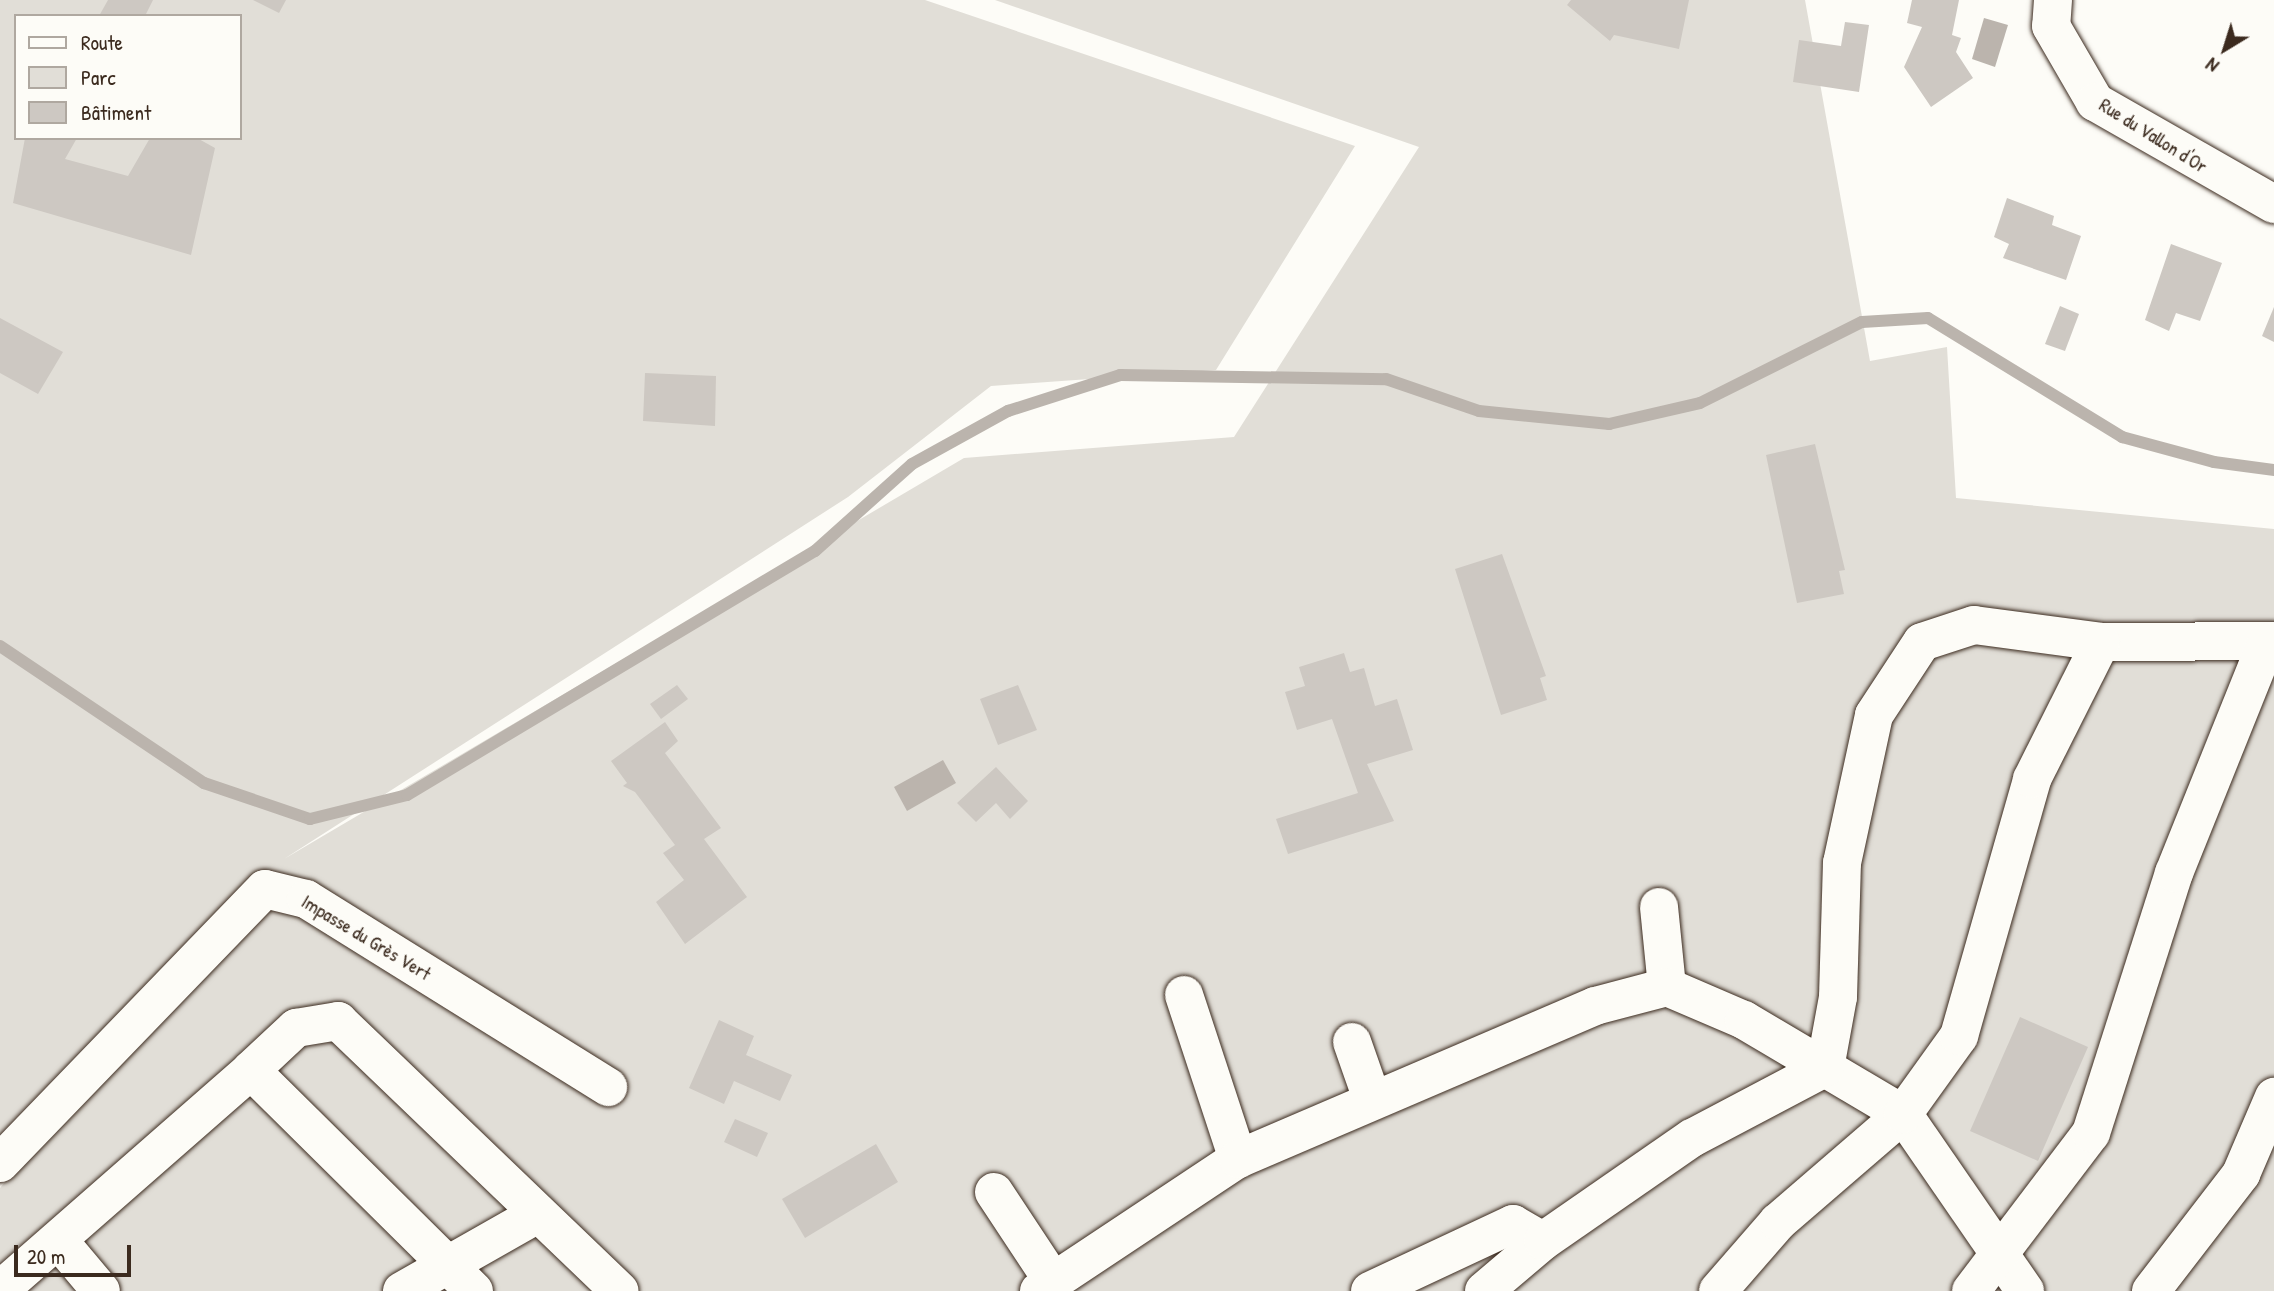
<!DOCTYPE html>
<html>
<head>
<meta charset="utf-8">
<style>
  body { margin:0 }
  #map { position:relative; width:2274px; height:1291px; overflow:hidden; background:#fdfcf7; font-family:"Patrick Hand",sans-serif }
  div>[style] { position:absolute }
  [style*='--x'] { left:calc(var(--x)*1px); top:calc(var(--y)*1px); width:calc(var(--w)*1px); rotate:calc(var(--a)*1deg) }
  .green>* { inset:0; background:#e1ded7 }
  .water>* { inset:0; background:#bbb4ad }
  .stream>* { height:12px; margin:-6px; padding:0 6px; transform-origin:6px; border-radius:6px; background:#bbb4ad }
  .building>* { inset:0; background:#cdc8c2 }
  .roads { filter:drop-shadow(0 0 2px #3b2a1e) drop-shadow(0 0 2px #3b2a1e) }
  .minor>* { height:38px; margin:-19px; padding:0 19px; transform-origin:19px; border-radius:19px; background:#fdfcf7 }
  span { translate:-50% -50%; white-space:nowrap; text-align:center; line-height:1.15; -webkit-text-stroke:7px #fdfcf7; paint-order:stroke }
  .street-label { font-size:19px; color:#3b2a1e }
  .legend { position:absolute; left:14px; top:14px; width:228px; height:126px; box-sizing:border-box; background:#fdfcf7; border:2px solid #afa8a0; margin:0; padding:9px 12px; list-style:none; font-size:21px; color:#3b2a1e }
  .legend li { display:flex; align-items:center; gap:14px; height:35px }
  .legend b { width:35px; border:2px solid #afa8a0 }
  .north { position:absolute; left:2190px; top:14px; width:70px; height:70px; -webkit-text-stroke:5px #fdfcf7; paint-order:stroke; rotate:218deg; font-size:19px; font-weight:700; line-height:28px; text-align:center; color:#3b2a1e }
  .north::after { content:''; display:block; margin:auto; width:24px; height:32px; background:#3b2a1e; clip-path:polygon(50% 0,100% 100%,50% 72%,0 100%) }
  .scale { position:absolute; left:14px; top:1245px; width:117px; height:32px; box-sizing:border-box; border:4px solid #3b2a1e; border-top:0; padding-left:9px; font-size:21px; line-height:24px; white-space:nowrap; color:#3b2a1e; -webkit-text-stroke:5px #fdfcf7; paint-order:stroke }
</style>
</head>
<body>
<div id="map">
  <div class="green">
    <i style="clip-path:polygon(evenodd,0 0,925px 0,1355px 146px,1216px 370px,991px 386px,848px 497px,284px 859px,964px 458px,1234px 437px,1419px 147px,995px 0,1805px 0,1870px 361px,1947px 347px,1956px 498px,2274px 529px,2274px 1291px,0 1291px,0 1188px,251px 883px,0 1141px,0 0,16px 16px,240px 16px,240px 138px,16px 138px,16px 16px)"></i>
  </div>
  <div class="water">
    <i style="clip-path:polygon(1984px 18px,2008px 25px,1995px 67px,1972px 59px)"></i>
    <i style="clip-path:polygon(943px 760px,956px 783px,907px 811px,894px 787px)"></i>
  </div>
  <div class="stream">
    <i style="--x:0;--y:646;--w:246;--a:33.9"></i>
    <i style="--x:204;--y:783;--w:112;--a:18.8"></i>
    <i style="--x:310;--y:819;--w:100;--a:-13.9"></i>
    <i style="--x:407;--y:795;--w:475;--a:-30.9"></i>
    <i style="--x:815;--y:551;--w:130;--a:-41.9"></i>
    <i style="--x:912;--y:464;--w:110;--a:-28.9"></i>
    <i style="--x:1008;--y:411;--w:118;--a:-17.8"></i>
    <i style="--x:1120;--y:375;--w:266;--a:0.9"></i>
    <i style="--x:1386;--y:379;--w:98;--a:19"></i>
    <i style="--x:1479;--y:411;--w:131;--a:5.7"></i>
    <i style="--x:1609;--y:424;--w:93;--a:-13"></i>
    <i style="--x:1700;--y:403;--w:181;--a:-26.6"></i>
    <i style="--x:1862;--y:322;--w:66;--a:-3.5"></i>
    <i style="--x:1928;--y:318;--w:228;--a:31.5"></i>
    <i style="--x:2122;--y:437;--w:95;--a:15.2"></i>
    <i style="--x:2214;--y:462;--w:61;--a:7.6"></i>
  </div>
  <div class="building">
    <i style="clip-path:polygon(108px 0,153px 0,145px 16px,99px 16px)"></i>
    <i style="clip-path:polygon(253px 0,286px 0,279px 13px)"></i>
    <i style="clip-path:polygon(1571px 0,1689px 0,1679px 49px,1614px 35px,1610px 41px,1567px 5px)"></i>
    <i style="clip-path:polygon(1912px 0,1959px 0,1952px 35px,1961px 38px,1956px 52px,1973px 78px,1931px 107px,1904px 67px,1922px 27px,1907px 23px)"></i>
    <i style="clip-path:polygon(1845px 22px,1869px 25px,1859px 92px,1793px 82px,1799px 40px,1841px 46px)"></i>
    <i style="clip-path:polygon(25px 138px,77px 138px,65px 159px,128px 176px,150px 138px,197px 138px,215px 148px,191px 255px,13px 203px)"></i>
    <i style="clip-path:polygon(2007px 198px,2054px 216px,2052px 225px,2081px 236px,2066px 280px,2003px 258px,2009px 244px,1994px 237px)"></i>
    <i style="clip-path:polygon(2171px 244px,2222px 263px,2200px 321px,2176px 313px,2169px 331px,2145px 320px)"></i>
    <i style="clip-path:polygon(2060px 306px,2079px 314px,2065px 351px,2045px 344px)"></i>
    <i style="clip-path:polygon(2274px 307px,2274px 342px,2262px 336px)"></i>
    <i style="clip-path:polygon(0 318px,63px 352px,38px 394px,0 373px)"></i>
    <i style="clip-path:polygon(645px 373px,716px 376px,715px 426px,643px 421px)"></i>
    <i style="clip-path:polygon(1815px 444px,1845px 570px,1839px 571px,1844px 594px,1797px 603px,1766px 455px)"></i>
    <i style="clip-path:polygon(1502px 554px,1546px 676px,1540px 678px,1547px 700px,1501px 715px,1455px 569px)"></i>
    <i style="clip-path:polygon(1344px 653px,1350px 672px,1364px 668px,1375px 706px,1397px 699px,1413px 750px,1367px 764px,1394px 821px,1288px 854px,1276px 819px,1358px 793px,1332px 719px,1297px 730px,1285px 692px,1305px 686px,1299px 667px)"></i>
    <i style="clip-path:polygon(677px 685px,688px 699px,661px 719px,650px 704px)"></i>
    <i style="clip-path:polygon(1018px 685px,1037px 730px,998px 745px,980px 699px)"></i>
    <i style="clip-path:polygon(665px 722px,678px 741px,665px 753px,721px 828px,704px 839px,747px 897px,685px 944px,656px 902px,684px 880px,663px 853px,675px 845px,635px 792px,623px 786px,627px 783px,611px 761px)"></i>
    <i style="clip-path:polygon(996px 767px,1028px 801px,1010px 819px,996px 803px,976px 822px,957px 803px)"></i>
    <i style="clip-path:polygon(2020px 1017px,2088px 1047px,2038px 1161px,1970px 1131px)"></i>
    <i style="clip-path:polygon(719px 1020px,754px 1036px,746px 1055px,792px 1075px,780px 1101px,734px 1081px,724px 1104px,689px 1088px)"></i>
    <i style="clip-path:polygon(735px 1119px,768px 1133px,757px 1157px,724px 1142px)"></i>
    <i style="clip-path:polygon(876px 1144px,898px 1182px,805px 1238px,782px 1199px)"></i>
  </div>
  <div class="roads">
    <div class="minor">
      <i style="--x:2053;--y:0;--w:26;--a:94"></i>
      <i style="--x:2051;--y:26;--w:88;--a:59.9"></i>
      <i style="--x:2095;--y:102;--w:206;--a:29.7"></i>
      <i style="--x:1659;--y:907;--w:80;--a:84.3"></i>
      <i style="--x:1184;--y:995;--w:173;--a:71.8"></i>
      <i style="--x:1352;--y:1042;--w:60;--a:70.7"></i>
      <i style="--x:0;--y:1163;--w:381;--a:-46"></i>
      <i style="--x:265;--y:889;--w:42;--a:13.7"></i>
      <i style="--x:306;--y:899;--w:356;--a:31.9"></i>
      <i style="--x:994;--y:1192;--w:103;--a:56.5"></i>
      <i style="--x:59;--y:1241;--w:65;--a:50"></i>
      <i style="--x:0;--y:1290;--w:334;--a:-41.2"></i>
      <i style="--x:402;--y:1291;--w:154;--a:-29.6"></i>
      <i style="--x:474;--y:1291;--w:314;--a:-135.3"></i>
      <i style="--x:251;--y:1070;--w:62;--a:-43"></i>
      <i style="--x:296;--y:1028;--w:43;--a:-9.5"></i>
      <i style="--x:338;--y:1021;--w:390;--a:43.8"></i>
      <i style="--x:1039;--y:1291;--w:239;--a:-33.6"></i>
      <i style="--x:1238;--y:1159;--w:388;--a:-23.2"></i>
      <i style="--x:1595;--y:1006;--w:74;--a:-14.8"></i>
      <i style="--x:1667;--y:987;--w:84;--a:23.2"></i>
      <i style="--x:1744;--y:1020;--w:185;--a:30.6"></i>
      <i style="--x:1903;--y:1114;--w:215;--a:55.4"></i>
      <i style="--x:1370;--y:1291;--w:158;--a:-25.1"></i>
      <i style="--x:1513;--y:1224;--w:34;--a:30"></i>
      <i style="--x:1484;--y:1291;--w:77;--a:-40.3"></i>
      <i style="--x:1543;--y:1241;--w:181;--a:-34.7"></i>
      <i style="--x:1692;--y:1138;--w:150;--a:-27.8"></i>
      <i style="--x:1825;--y:1068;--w:72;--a:-79.6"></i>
      <i style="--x:1838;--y:997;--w:134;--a:-88.3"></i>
      <i style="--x:1842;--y:863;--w:151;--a:-77.8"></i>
      <i style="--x:1874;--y:715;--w:87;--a:-56.7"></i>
      <i style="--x:1922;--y:642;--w:55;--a:-18.1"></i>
      <i style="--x:1974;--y:625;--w:128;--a:7.6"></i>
      <i style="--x:2101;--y:642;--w:173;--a:-0.3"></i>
      <i style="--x:1718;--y:1291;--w:91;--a:-49"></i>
      <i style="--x:1778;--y:1222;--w:165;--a:-40.8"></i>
      <i style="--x:1903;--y:1114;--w:96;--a:-54.3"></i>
      <i style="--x:1959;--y:1036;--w:267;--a:-74.1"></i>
      <i style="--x:2032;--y:779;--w:153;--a:-63.3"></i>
      <i style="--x:1971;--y:1291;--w:198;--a:-52.8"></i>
      <i style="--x:2091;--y:1133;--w:273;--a:-72.3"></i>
      <i style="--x:2174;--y:873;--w:249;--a:-68.1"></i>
      <i style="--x:2151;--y:1291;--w:148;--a:-52.4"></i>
      <i style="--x:2241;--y:1174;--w:84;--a:-66.8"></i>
    </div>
  </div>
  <div class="street-label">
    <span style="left:2153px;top:136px;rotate:32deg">Rue du Vallon d'Or</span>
    <span style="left:366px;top:938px;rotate:31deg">Impasse du Grès Vert</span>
  </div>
  <ul class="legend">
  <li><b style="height:9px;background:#fdfcf7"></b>Route</li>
  <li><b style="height:19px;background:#e1ded7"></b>Parc</li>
  <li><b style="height:19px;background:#cdc8c2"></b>Bâtiment</li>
  </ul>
  <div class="north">N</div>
  <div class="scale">20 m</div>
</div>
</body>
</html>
